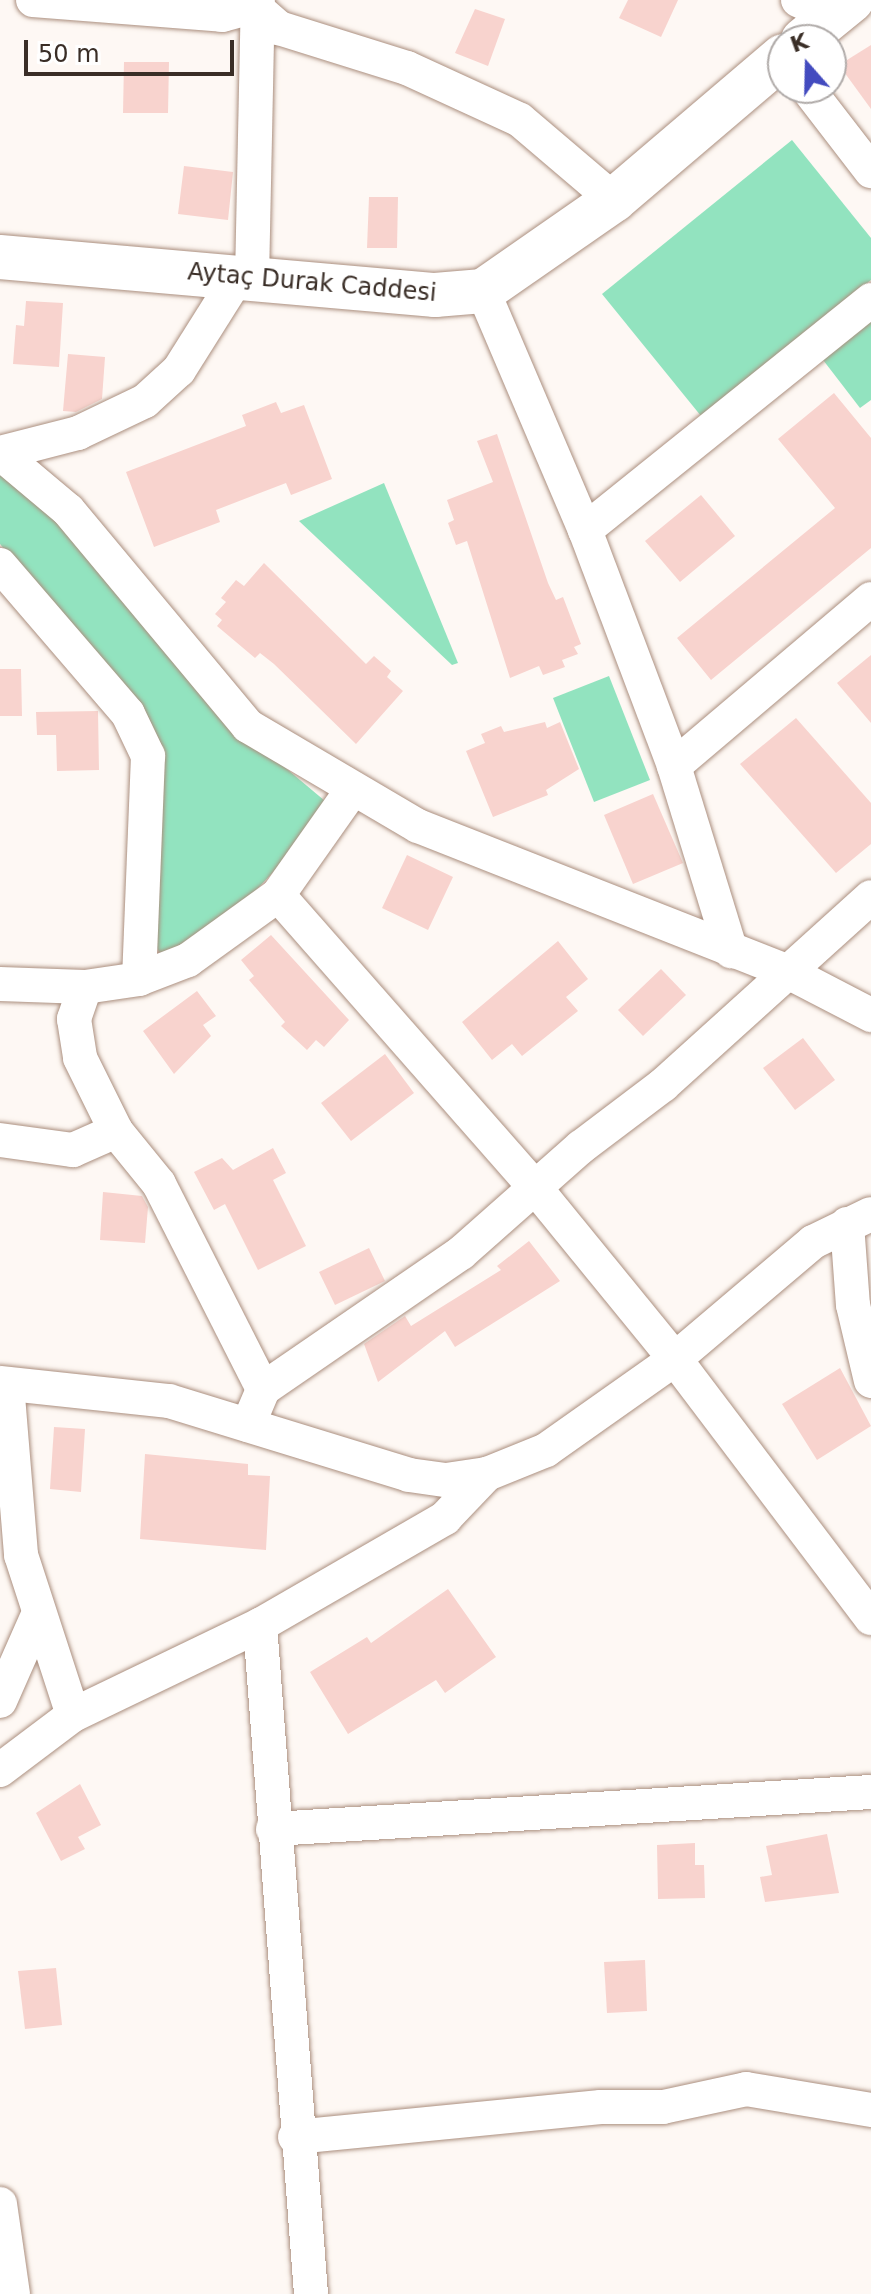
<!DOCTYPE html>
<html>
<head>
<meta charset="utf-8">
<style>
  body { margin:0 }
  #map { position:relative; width:871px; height:2294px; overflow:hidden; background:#fef8f4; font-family:"DejaVu Sans",sans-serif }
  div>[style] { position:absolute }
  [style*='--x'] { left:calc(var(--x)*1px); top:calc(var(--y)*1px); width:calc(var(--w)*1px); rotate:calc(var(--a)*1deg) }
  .green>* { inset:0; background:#92e3bf }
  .building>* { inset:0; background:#f8d3ce }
  .roads { filter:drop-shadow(0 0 2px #ab8f7f) drop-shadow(0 0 2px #ab8f7f) }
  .minor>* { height:34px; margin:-17px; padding:0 17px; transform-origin:17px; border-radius:17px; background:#fff }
  .secondary>* { height:44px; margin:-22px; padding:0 22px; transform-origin:22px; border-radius:22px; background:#fff }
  span { translate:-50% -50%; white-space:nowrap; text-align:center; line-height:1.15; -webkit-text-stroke:6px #fff; paint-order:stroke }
  .street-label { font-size:24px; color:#3a2e27 }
  .north { position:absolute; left:767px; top:24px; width:80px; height:80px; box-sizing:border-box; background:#fff; border:2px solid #b0aba9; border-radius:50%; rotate:340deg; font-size:22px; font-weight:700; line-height:32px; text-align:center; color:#3a2e27 }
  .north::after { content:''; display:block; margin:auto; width:28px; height:36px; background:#434bbf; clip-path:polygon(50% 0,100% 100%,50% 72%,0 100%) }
  .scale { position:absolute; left:24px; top:40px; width:210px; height:36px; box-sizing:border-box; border:4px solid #3a2e27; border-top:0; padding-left:10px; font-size:24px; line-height:28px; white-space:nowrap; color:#3a2e27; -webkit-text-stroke:6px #fff; paint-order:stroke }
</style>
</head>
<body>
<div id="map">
  <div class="green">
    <i style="clip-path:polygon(792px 140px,871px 238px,871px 280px,701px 416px,602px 294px)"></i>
    <i style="clip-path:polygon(871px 317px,871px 400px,860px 408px,820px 356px)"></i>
    <i style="clip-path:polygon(0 468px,57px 510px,244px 733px,325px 801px,320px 822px,231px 917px,177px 956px,161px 955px,151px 938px,160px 791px,40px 591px,0 544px)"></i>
    <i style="clip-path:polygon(384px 483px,458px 663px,452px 665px,299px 521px)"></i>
    <i style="clip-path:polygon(609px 676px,650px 780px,594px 802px,553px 698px)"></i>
  </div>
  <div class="building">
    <i style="clip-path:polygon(628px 0,678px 0,661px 37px,619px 18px)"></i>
    <i style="clip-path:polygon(475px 9px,505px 19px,488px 66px,455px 53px)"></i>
    <i style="clip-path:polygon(871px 45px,871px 109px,839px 65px)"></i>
    <i style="clip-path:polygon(124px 62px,169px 62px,168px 113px,123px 113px)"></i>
    <i style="clip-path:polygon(184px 166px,233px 172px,228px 220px,178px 214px)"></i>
    <i style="clip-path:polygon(369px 197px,398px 197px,397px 248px,367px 248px)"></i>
    <i style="clip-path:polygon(26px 301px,63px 303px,59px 367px,13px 364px,16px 325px,24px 326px)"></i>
    <i style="clip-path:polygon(68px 354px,105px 357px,102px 399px,76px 412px,63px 411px)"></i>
    <i style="clip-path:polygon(834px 393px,871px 438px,871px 548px,711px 680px,677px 638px,835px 508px,778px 439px)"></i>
    <i style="clip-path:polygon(276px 402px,281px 413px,304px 405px,332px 479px,291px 495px,286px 483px,216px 510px,220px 522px,154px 547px,126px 472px,246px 426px,242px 415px)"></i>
    <i style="clip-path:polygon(497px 434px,548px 583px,556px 600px,563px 597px,581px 644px,574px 647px,578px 654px,562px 660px,565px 667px,543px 675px,539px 666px,510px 678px,467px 541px,456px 545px,448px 523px,454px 520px,447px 500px,493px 482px,477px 441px)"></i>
    <i style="clip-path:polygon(701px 495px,735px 536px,680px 582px,645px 541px)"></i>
    <i style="clip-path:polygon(264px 563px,366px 664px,374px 656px,391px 671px,387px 677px,403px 691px,356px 744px,274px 664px,260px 653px,255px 658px,217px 626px,222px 620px,215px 614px,226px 602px,221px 598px,236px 580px,244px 586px)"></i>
    <i style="clip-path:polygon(871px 655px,871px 723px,837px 683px)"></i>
    <i style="clip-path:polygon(0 669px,21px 669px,22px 716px,0 716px)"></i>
    <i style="clip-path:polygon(98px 711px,99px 770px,57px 771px,56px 735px,37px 735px,36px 712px)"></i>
    <i style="clip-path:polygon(796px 718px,871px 803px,871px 844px,836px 873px,740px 764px)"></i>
    <i style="clip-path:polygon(545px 722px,547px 728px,560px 722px,579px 769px,546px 790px,548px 795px,493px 817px,466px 751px,485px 743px,481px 734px,501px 726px,504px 732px)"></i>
    <i style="clip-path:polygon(653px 794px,683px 863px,633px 884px,604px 815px)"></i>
    <i style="clip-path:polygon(407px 855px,453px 877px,428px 930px,382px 908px)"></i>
    <i style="clip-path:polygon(271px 935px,349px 1020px,324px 1047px,316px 1040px,307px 1050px,281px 1026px,285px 1022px,249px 980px,254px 976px,241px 960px)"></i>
    <i style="clip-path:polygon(558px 941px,588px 979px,566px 997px,578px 1011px,522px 1056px,512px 1044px,492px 1060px,462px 1022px)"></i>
    <i style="clip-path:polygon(661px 969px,686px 995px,643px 1036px,618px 1010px)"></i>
    <i style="clip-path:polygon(197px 991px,216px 1016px,203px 1025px,211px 1036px,174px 1074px,143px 1031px)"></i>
    <i style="clip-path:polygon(803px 1038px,835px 1080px,795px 1110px,763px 1068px)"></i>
    <i style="clip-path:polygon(385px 1054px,414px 1093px,351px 1141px,321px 1103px)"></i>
    <i style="clip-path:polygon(273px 1148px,286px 1173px,273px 1180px,306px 1246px,258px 1270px,225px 1204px,214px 1210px,194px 1172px,222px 1158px,233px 1170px)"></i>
    <i style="clip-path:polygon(103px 1192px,142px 1196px,148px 1207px,145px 1243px,100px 1240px)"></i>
    <i style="clip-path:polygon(529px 1241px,560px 1281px,455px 1347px,445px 1331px,378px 1382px,364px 1344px,405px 1316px,411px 1326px,501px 1270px,497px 1266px)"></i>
    <i style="clip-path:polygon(369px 1248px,385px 1281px,335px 1305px,319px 1272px)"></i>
    <i style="clip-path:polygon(840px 1368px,871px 1426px,817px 1460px,782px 1404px)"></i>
    <i style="clip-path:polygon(54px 1427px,85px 1429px,81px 1492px,50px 1489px)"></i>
    <i style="clip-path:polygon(145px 1454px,248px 1464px,248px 1475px,270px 1476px,266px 1550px,140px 1539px)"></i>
    <i style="clip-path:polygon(448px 1589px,496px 1657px,445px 1693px,436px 1680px,348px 1734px,310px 1672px,367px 1637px,371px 1643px)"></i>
    <i style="clip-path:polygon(80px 1784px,101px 1825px,78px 1837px,85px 1849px,61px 1861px,36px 1813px)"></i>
    <i style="clip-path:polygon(827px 1834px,839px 1893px,765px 1902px,760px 1877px,772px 1875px,766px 1846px)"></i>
    <i style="clip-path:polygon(695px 1843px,695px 1865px,704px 1865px,705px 1898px,658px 1899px,657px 1845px)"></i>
    <i style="clip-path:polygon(645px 1960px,647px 2011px,607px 2013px,604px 1962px)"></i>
    <i style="clip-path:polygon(56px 1968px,62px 2025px,25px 2029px,18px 1971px)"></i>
  </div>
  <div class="roads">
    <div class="minor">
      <i style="--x:33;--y:0;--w:190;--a:4.5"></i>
      <i style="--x:222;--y:15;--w:34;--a:-15"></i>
      <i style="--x:247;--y:0;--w:43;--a:41.2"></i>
      <i style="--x:279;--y:28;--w:134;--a:17.4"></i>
      <i style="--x:407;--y:68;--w:124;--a:24.7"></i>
      <i style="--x:520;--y:120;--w:123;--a:40.4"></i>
      <i style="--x:798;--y:0;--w:38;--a:25"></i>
      <i style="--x:807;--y:88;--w:105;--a:52.4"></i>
      <i style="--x:252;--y:279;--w:279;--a:-88.8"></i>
      <i style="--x:483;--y:291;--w:260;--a:66.9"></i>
      <i style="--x:585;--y:530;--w:252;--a:69.3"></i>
      <i style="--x:674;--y:766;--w:194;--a:72.9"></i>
      <i style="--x:0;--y:453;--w:89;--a:40"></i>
      <i style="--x:68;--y:510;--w:281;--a:50.2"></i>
      <i style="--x:248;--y:726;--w:197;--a:30.5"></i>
      <i style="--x:418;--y:826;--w:396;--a:21.5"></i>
      <i style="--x:786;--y:971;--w:96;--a:27.4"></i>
      <i style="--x:0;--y:453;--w:81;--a:-14.4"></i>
      <i style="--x:78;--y:433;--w:74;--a:-25.5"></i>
      <i style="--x:145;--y:401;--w:46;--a:-42.4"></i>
      <i style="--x:179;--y:370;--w:109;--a:-57.8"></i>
      <i style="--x:585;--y:530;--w:367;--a:-38.8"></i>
      <i style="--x:0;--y:565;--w:196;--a:49.3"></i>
      <i style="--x:128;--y:714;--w:47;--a:64.5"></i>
      <i style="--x:148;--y:756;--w:223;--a:92.3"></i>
      <i style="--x:674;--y:766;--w:258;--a:-40.3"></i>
      <i style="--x:278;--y:895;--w:393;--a:48.7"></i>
      <i style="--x:537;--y:1190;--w:218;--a:50.8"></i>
      <i style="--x:675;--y:1359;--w:325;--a:52.9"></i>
      <i style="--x:0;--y:984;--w:85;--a:2"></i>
      <i style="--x:85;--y:987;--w:55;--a:-8.4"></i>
      <i style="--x:139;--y:979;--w:53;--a:-21.2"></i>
      <i style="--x:188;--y:960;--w:111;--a:-35.8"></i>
      <i style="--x:278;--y:895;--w:128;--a:-54.8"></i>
      <i style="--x:85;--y:987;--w:34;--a:109"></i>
      <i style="--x:74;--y:1019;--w:39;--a:81"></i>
      <i style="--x:80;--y:1058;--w:81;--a:63.7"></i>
      <i style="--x:116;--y:1131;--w:68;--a:50.9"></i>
      <i style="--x:159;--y:1184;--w:230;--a:63.1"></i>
      <i style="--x:0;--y:1140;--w:74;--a:7.8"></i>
      <i style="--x:73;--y:1150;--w:47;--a:-23.8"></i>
      <i style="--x:847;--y:1224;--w:81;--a:85.8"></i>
      <i style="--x:853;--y:1305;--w:78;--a:76.7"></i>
      <i style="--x:0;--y:1383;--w:170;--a:6.1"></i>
      <i style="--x:169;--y:1401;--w:251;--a:17.1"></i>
      <i style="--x:409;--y:1475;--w:37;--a:8"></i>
      <i style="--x:446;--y:1480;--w:41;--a:-8.3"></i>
      <i style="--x:487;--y:1474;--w:64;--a:-22.1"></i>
      <i style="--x:546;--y:1450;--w:158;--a:-35.2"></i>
      <i style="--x:675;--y:1359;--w:181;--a:-40.3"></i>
      <i style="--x:813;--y:1242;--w:64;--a:-25.8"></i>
      <i style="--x:7;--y:1384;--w:172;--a:85.3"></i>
      <i style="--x:21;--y:1555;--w:168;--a:72"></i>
      <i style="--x:248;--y:1425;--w:39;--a:-67"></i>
      <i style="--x:263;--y:1389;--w:240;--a:-34.5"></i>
      <i style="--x:461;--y:1253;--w:160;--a:-41.5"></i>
      <i style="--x:581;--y:1147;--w:103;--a:-37.1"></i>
      <i style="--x:663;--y:1085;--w:280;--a:-42.1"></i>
      <i style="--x:260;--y:1625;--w:671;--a:85.64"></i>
      <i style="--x:0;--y:1701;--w:94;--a:-66.2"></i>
      <i style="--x:0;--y:1770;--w:91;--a:-37"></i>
      <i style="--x:73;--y:1715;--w:208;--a:-25.7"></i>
      <i style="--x:260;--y:1625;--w:214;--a:-30"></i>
      <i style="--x:445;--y:1518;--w:61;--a:-46.3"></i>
      <i style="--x:273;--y:1829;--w:599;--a:-3.54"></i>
      <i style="--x:295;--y:2137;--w:307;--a:-5.6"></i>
      <i style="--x:601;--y:2107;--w:62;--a:0"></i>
      <i style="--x:663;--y:2107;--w:85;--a:-12.2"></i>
      <i style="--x:746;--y:2089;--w:127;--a:9.5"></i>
      <i style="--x:0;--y:2204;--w:91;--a:81.8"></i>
    </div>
    <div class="secondary">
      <i style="--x:803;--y:40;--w:63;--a:-39.2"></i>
      <i style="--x:0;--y:257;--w:437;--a:5"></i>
      <i style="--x:435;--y:295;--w:48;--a:-4.8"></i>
      <i style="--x:483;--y:291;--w:160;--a:-34.8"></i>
      <i style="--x:614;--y:200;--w:222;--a:-40.4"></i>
    </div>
  </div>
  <div class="street-label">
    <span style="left:312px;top:283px;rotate:5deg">Aytaç Durak Caddesi</span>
  </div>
  <div class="north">K</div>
  <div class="scale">50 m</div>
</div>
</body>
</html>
